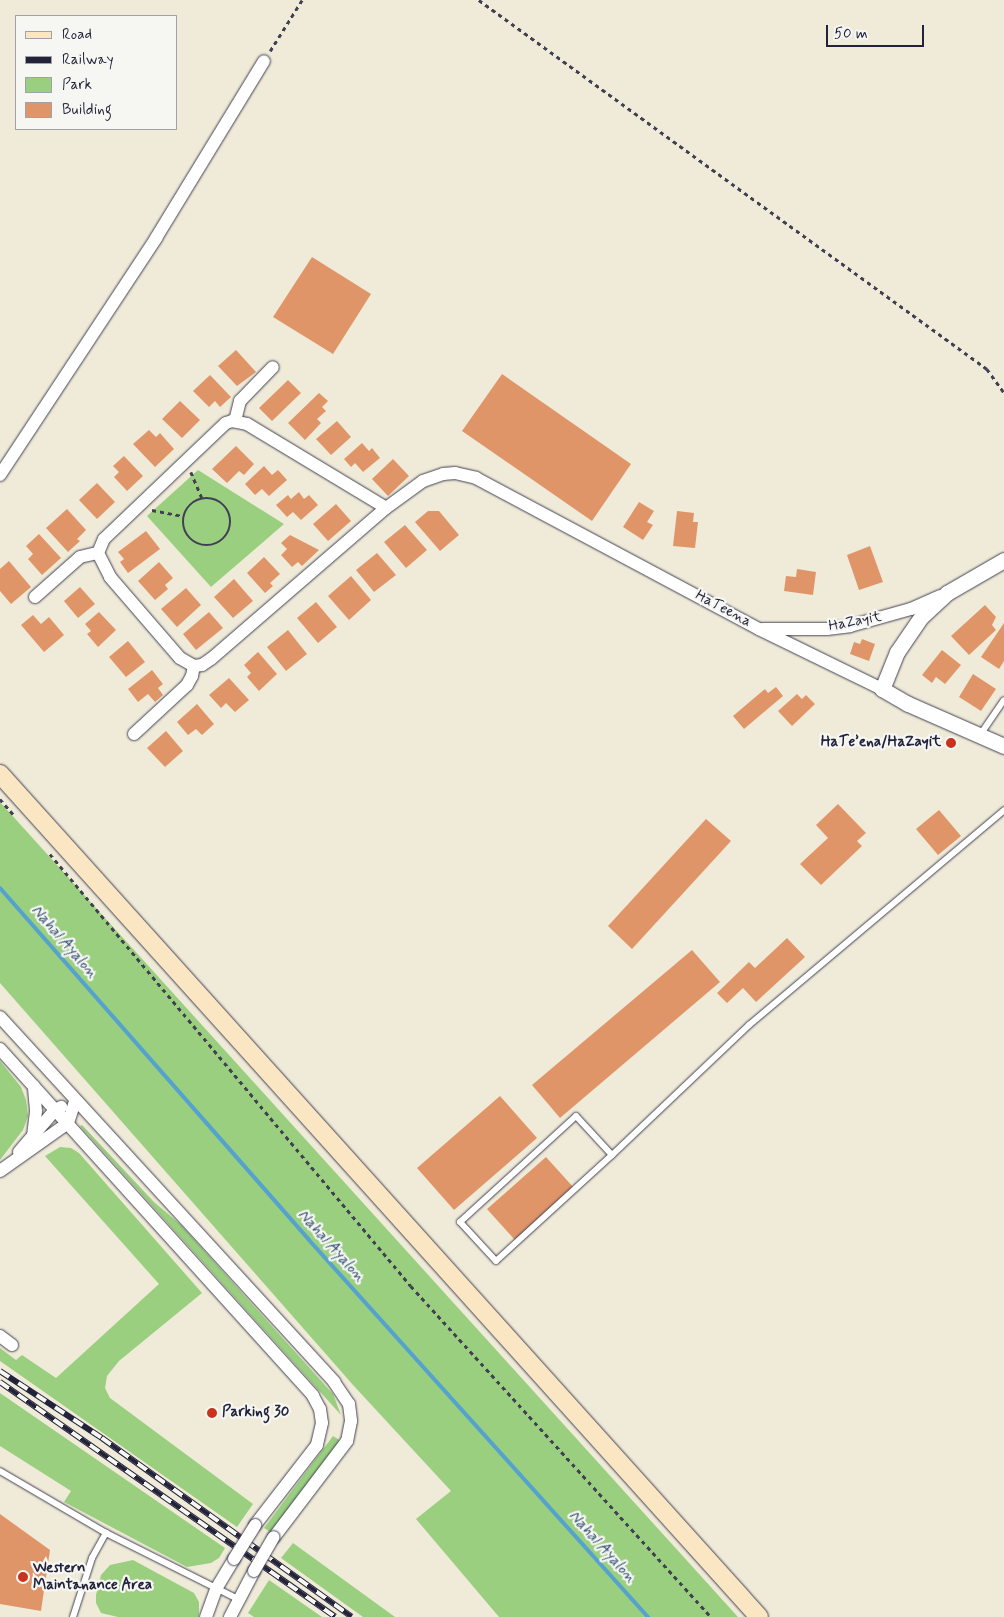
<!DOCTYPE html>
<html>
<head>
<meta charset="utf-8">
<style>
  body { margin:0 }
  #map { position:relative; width:1004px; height:1617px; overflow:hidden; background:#f0ebd8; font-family:Mynerve,sans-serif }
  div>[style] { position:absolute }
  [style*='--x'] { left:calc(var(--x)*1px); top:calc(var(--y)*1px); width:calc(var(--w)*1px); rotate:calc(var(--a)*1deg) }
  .green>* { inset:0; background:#9acf80 }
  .stream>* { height:4px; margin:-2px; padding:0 2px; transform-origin:2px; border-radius:2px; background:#54a2cd }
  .building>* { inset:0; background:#e09569 }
  .path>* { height:2.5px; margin-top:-1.25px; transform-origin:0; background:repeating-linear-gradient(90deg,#414053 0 4px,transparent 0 8px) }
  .path>.ring { margin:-1.25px; padding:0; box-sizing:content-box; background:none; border:2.5px solid #414053; border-radius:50% }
  .roads { filter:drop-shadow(0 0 1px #414053) drop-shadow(0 0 1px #414053) }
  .service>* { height:6px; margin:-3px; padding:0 3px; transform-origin:3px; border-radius:3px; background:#fff }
  .minor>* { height:12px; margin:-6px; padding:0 6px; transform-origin:6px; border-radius:6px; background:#fff }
  .tertiary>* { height:15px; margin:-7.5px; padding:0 7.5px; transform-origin:7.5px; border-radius:7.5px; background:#fff }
  .secondary>* { height:18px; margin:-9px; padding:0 9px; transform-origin:9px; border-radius:9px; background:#fbe6c4 }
  .rail>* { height:5.5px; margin-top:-2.75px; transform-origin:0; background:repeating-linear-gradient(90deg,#f6f6f2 0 11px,#22223b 0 22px); box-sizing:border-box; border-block:1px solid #22223b }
  .bridges { filter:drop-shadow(0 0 1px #414053) drop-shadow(0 0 1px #414053) }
  .minor-bridge>* { height:12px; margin:-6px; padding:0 6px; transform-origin:6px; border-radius:6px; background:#fff }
  .dots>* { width:14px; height:14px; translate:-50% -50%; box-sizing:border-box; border:2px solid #f6f6f2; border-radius:50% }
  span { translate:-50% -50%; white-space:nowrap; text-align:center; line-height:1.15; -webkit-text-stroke:4.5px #f6f6f2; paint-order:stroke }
  .street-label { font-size:15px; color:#22223b }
  .poi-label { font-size:15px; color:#22223b; font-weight:700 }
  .right { translate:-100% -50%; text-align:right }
  .left { translate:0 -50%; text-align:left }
  .water-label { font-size:16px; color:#365575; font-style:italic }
  .legend { position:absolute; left:15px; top:15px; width:162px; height:115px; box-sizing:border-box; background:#f6f6f2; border:1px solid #a1a1a9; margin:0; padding:6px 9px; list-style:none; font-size:15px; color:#22223b }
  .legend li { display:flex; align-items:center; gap:10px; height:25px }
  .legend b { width:25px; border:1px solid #a1a1a9 }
  .scale { position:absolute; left:826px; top:25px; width:98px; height:22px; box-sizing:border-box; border:2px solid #22223b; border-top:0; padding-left:6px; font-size:15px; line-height:18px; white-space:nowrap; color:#22223b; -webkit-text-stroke:4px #f6f6f2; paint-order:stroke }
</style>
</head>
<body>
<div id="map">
  <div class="green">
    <i style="clip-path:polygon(198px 470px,284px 524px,211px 587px,147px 516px)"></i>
    <i style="clip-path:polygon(0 802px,738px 1617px,499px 1617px,416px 1519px,451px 1491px,353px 1385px,0 983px)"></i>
    <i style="clip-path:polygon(0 1061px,21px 1087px,26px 1100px,28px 1116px,23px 1130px,0 1160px)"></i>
    <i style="clip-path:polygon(82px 1125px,154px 1202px,181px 1225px,333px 1394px,341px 1415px,80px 1126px)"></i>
    <i style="clip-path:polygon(60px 1147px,71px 1148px,79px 1153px,202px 1293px,119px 1361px,107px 1376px,105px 1388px,110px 1398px,253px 1504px,237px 1527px,0 1361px,0 1348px,16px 1360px,22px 1355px,56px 1378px,159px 1284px,45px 1156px)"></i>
    <i style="clip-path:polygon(0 1393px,225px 1548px,219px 1558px,211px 1563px,187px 1567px,64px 1502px,71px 1491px,0 1446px)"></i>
    <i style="clip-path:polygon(333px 1436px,341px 1441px,272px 1533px,264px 1528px)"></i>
    <i style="clip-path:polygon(293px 1543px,395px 1617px,363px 1617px,281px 1558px)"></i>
    <i style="clip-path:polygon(133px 1560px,194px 1593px,199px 1602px,199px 1617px,118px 1617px,101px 1613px,96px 1603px,96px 1595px,101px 1575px,110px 1565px)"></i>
    <i style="clip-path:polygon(269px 1580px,322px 1617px,254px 1617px,248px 1613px)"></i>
  </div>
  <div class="stream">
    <i style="--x:0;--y:888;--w:468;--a:48.7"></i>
    <i style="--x:309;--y:1240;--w:507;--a:48.04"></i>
  </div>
  <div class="building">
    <i style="clip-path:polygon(312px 257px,371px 294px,333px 354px,273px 317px)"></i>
    <i style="clip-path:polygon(236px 350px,256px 372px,237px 386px,218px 366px)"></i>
    <i style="clip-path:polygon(502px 374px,631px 464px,592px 521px,462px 431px)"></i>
    <i style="clip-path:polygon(210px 375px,231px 397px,220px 407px,215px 401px,209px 407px,193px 391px)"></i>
    <i style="clip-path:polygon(288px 380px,301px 393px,272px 421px,259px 408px)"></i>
    <i style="clip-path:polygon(319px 393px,328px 401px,322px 407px,326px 411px,317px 419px,321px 423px,305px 440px,288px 423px)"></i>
    <i style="clip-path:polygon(180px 401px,200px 420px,182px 438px,162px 419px)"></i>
    <i style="clip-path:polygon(337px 421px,351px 437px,331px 455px,316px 439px)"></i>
    <i style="clip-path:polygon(149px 430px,156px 437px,160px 433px,174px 449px,155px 467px,133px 444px)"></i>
    <i style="clip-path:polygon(362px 443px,369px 451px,372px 448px,380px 458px,363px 472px,355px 463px,351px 467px,344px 459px)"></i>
    <i style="clip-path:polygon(236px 446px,254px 464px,244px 475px,239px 471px,227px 483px,212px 469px)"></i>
    <i style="clip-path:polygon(124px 456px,143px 476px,127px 491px,114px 477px,119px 472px,113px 466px)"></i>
    <i style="clip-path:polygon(393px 459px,409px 476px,388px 496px,372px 479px)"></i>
    <i style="clip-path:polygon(264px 466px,272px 475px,278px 470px,287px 480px,269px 496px,262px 489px,255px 495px,245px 484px)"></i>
    <i style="clip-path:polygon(97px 483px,115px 502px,97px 519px,79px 500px)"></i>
    <i style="clip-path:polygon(299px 492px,304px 499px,309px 495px,318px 505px,301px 520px,293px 512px,287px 517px,276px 505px,288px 495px,291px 499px)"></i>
    <i style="clip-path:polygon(639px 502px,654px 511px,647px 522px,653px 525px,643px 540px,623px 527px)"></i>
    <i style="clip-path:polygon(336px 504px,351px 521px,328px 541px,313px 524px)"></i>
    <i style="clip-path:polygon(67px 509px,86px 530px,77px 539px,80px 541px,68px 552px,46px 528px)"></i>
    <i style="clip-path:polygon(428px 511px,439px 511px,459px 535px,440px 551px,415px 522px)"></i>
    <i style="clip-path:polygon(677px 511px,694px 513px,693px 522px,698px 522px,695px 548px,673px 546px)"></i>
    <i style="clip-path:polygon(405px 525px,427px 550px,406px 568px,384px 542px)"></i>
    <i style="clip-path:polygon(146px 531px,160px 549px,128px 573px,120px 562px,124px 559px,118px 552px)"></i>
    <i style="clip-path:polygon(39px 534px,61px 558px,42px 575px,28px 559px,33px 554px,26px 546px)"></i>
    <i style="clip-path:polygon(290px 535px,319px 550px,302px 566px,298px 562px,292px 567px,281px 555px,287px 549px,281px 543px)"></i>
    <i style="clip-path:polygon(870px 546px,883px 582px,859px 590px,847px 555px)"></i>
    <i style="clip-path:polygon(377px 553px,396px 575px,374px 592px,356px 570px)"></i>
    <i style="clip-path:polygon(264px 557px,280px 574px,270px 583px,273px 586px,265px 593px,247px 573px)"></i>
    <i style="clip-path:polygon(9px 561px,31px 587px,11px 604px,0 591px,0 569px)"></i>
    <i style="clip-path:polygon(159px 562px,173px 578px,165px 585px,168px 589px,155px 600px,138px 581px)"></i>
    <i style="clip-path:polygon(797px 569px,816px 572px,813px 595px,784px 591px,786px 576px,796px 577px)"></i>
    <i style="clip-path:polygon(351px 576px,371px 600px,349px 620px,328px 596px)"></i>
    <i style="clip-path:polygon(234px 579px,253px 601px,233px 618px,214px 597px)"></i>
    <i style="clip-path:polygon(80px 587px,95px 604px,78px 618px,64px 601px)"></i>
    <i style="clip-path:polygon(186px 588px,201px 605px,177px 627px,161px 609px)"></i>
    <i style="clip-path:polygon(316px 602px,337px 627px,318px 643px,297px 618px)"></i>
    <i style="clip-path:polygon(985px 605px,996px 617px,992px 625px,996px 630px,969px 655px,951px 636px)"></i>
    <i style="clip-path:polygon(99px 612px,116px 630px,98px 647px,87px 634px,91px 631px,85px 624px)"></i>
    <i style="clip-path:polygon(209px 612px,223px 628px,196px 650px,183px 634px)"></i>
    <i style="clip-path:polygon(33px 615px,41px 624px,49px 617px,64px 635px,44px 652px,21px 625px)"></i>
    <i style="clip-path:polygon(1004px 623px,1004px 661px,999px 669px,981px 657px)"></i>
    <i style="clip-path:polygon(288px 630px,307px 654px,286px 671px,267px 647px)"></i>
    <i style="clip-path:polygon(862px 639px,875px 644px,869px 661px,850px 654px,854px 642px,860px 644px)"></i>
    <i style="clip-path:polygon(128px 641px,145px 662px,126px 677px,109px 657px)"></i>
    <i style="clip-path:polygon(942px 650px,961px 665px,945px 684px,936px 677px,932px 683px,922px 675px)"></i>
    <i style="clip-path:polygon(258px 652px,277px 674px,259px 691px,247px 677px,251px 673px,244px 665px)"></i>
    <i style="clip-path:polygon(152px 670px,163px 684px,158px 688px,163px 695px,155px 702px,148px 694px,138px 702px,128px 689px)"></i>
    <i style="clip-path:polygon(973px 674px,996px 689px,981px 711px,959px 697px)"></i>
    <i style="clip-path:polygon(229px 678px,249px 700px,235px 712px,226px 703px,221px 708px,209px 695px)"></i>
    <i style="clip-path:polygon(776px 687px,783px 696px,744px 729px,733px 716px,765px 689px,768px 693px)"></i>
    <i style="clip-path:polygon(797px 694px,802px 699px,806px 695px,815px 704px,792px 726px,778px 711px)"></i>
    <i style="clip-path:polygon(197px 704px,214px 724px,202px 735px,196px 729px,188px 735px,177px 722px)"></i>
    <i style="clip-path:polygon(166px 731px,183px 751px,165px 767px,147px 748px)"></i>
    <i style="clip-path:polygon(838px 804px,866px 833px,857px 841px,862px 846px,821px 885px,800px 864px,828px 838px,816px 825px)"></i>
    <i style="clip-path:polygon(939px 810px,961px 836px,938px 855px,916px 829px)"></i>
    <i style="clip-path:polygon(706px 819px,731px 841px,632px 949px,608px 926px)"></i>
    <i style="clip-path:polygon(787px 938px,805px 957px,756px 1002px,743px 988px,727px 1003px,717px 993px,749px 962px,755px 968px)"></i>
    <i style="clip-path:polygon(692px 950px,720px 982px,560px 1118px,532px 1085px)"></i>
    <i style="clip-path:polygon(500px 1096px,537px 1138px,454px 1210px,417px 1168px)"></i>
    <i style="clip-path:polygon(546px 1157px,574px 1188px,515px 1240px,487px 1209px)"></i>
    <i style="clip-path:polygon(0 1514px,50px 1550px,41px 1611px,0 1604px)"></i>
  </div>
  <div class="path">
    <i style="--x:479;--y:0;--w:628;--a:35.99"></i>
    <i style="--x:987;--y:369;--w:29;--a:54"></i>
    <i style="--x:270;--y:51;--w:60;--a:-57.9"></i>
    <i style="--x:191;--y:472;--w:28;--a:67"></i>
    <i class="ring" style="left:183px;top:498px;width:45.5px;height:45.5px"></i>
    <i style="--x:152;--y:510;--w:32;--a:11"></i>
    <i style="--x:0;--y:799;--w:21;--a:49"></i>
    <i style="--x:50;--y:854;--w:563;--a:50.12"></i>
    <i style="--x:411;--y:1286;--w:447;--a:47.8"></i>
  </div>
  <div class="roads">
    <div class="service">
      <i style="--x:980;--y:735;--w:42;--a:-55.6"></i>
      <i style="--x:576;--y:1116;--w:53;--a:47.3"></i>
      <i style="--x:612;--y:1155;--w:157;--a:137.6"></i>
      <i style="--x:496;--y:1261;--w:53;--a:-132.7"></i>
      <i style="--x:460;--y:1222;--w:157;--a:-42.4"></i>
      <i style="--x:612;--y:1155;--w:189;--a:-43.5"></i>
      <i style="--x:749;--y:1025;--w:334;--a:-40.1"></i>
      <i style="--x:0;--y:1471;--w:123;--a:30.3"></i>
      <i style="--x:106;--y:1533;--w:148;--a:26.6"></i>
      <i style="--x:73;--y:1617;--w:62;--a:-72.1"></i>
      <i style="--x:92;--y:1558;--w:29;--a:-61"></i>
    </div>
    <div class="minor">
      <i style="--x:235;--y:421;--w:21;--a:-76"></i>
      <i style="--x:240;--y:401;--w:47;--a:-45.9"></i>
      <i style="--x:0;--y:475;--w:284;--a:-56.6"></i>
      <i style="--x:156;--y:238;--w:207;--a:-58.6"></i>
      <i style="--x:98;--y:553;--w:27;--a:63"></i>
      <i style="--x:110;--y:577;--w:107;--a:49.2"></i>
      <i style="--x:180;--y:658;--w:16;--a:30"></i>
      <i style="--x:35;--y:597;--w:60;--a:-41.6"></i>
      <i style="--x:80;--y:557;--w:18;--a:-13"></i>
      <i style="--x:98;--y:553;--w:15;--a:-67"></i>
      <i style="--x:104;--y:539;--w:168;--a:-43.6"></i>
      <i style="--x:226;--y:423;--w:6;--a:-18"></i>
      <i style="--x:232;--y:421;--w:15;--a:11"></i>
      <i style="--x:247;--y:424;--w:162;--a:31.1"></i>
      <i style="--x:763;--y:629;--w:64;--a:0"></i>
      <i style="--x:827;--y:629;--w:23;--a:-7"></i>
      <i style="--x:850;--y:626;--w:63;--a:-15.6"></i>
      <i style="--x:911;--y:609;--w:32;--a:-24"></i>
      <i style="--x:134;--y:734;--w:72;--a:-42.8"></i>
      <i style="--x:187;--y:685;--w:10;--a:-61"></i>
      <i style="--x:192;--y:676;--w:10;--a:-79"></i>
      <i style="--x:194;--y:666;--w:8;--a:-7"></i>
      <i style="--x:202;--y:665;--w:11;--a:-34"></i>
      <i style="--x:211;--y:659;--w:231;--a:-40.8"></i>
      <i style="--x:386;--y:508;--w:46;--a:-36.1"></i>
      <i style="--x:423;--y:481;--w:21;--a:-19"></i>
      <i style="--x:443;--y:474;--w:12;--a:-5"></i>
      <i style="--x:455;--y:473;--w:22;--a:13"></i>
      <i style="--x:476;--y:478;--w:321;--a:28.1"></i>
      <i style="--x:759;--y:629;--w:137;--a:26"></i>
      <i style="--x:0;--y:1017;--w:495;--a:47.5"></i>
      <i style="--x:334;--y:1382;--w:27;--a:56"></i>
      <i style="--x:349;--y:1404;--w:17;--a:83"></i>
      <i style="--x:351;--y:1421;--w:20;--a:101"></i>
      <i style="--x:347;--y:1441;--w:121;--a:127.2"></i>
      <i style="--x:0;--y:1049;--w:467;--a:47.9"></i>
      <i style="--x:313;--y:1396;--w:15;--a:62"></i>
      <i style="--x:320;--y:1409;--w:14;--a:82"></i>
      <i style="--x:322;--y:1423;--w:23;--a:103"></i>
      <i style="--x:317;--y:1445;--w:101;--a:127.8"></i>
      <i style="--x:33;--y:1136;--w:25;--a:-83"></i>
      <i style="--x:36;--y:1111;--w:25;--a:-95"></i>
      <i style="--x:19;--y:1152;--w:55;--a:-49.4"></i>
      <i style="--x:55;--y:1110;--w:7;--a:-27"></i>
      <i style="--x:0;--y:1171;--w:83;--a:-35.2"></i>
      <i style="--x:68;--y:1123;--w:23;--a:-72"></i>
      <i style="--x:0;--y:1336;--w:15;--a:37"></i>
      <i style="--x:206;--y:1617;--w:30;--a:-70"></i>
      <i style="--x:216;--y:1589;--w:35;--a:-59"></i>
      <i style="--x:230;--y:1617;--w:52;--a:-62.4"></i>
    </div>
    <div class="tertiary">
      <i style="--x:1004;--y:560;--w:66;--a:149.9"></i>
      <i style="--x:947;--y:593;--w:35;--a:137"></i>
      <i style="--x:921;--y:617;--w:42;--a:124.4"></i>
      <i style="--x:897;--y:652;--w:40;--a:112"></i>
      <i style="--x:882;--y:689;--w:30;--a:30"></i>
      <i style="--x:908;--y:704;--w:105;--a:23.6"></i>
    </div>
    <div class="secondary">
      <i style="--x:0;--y:774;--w:1134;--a:48"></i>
    </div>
  </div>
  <div class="rail">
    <i style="--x:0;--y:1371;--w:122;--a:33.3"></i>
    <i style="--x:102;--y:1438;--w:307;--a:35.6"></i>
    <i style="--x:0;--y:1382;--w:409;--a:35"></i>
  </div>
  <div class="bridges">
    <div class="minor-bridge">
      <i style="--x:234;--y:1559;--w:40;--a:-58"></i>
      <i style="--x:254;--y:1571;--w:39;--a:-60"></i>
    </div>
  </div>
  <div class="dots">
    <i style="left:951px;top:743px;background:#c8321e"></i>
    <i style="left:212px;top:1413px;background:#c8321e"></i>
    <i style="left:23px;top:1577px;background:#c8321e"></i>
  </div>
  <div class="street-label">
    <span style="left:723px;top:609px;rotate:28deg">HaTeena</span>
    <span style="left:855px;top:622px;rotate:-11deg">HaZayit</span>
  </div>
  <div class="poi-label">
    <span class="right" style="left:941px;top:743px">HaTe’ena/HaZayit</span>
    <span class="left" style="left:222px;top:1413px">Parking 30</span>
    <span class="left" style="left:33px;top:1577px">Western<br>Maintanance Area</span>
  </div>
  <div class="water-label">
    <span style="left:64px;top:942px;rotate:49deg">Nahal Ayalon</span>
    <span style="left:331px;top:1246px;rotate:48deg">Nahal Ayalon</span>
    <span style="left:602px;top:1547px;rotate:48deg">Nahal Ayalon</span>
  </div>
  <ul class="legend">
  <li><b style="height:6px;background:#fbe6c4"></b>Road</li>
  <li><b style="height:6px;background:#22223b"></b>Railway</li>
  <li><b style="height:14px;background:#9acf80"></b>Park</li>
  <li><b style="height:14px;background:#e09569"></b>Building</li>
  </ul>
  <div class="scale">50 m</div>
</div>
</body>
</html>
